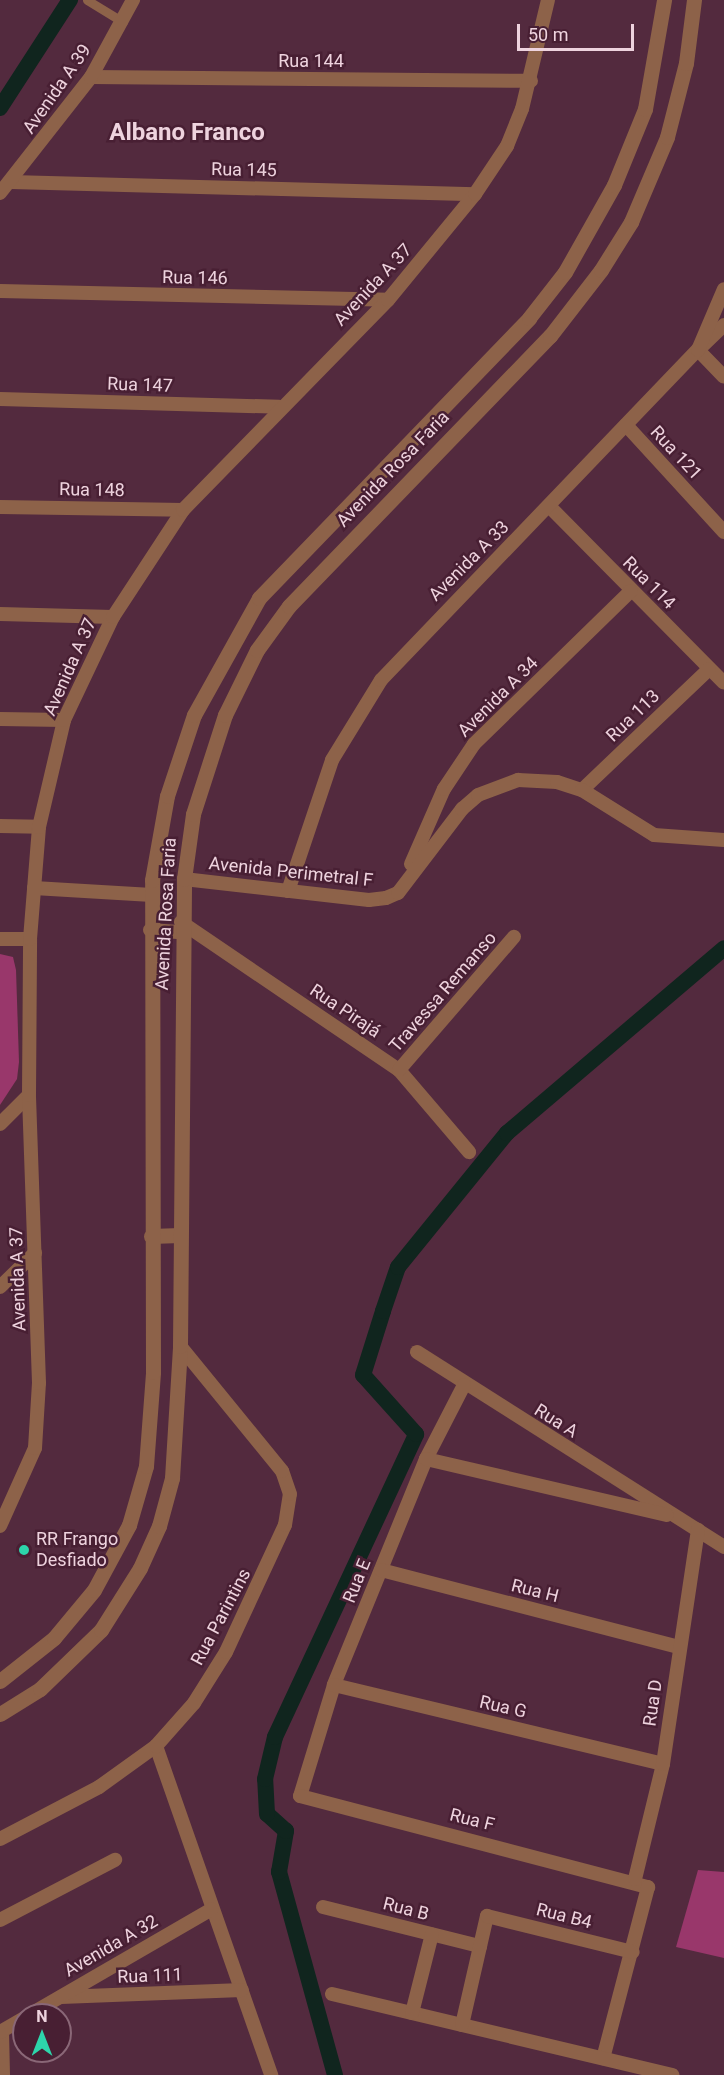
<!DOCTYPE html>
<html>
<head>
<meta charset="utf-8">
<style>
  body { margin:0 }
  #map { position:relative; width:724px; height:2075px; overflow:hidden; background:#532a3e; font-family:Roboto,sans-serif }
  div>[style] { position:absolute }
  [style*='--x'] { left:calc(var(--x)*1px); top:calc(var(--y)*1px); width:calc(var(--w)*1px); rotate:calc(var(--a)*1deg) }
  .green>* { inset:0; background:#99376b }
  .canal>* { height:16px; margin:-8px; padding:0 8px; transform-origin:8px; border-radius:8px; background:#10251e }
  .pedestrian>* { height:9px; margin:-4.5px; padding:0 4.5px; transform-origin:4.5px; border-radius:4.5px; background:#8d6249 }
  .minor>* { height:14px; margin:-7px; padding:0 7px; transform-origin:7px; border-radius:7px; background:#8d6249 }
  .tertiary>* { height:15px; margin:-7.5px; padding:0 7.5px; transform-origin:7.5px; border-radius:7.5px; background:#8d6249 }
  .dots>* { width:16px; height:16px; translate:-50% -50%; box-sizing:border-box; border:3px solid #481f33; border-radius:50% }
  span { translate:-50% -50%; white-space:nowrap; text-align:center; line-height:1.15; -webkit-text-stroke:5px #481f33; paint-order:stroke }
  .street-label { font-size:18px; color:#eed3de }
  .poi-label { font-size:18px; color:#eed3de }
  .left { translate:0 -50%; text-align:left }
  .district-label { font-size:24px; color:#eed3de; font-weight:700 }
  .north { position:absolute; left:12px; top:2003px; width:60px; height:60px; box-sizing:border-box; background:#481f33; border:2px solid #8a6777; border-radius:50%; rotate:0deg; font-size:16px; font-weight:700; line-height:24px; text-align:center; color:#eed3de }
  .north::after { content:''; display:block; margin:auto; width:21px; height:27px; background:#2dd5ab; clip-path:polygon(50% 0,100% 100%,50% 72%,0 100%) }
  .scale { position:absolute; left:517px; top:24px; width:117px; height:27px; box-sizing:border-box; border:3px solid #eed3de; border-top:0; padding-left:8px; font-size:18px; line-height:21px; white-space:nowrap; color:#eed3de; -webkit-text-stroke:4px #481f33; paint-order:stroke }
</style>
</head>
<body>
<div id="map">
  <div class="green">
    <i style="clip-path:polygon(0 954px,13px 957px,16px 970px,19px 1062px,17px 1079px,0 1105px)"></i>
    <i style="clip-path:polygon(698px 1870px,724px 1872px,724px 1958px,676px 1947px)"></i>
  </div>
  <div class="canal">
    <i style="--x:0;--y:108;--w:129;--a:-57.1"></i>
    <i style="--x:335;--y:2075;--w:211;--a:-105.4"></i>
    <i style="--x:279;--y:1872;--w:42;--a:-80.3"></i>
    <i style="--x:286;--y:1831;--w:25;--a:-138"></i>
    <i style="--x:267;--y:1814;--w:35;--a:-93"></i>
    <i style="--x:265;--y:1779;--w:43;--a:-76.6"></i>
    <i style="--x:275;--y:1737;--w:334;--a:-65"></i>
    <i style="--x:416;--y:1434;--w:79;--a:-131.9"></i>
    <i style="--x:363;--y:1375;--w:67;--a:-72.6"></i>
    <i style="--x:383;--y:1311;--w:46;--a:-71.2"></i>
    <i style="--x:398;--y:1267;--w:173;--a:-50.9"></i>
    <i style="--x:507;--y:1133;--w:285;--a:-40.4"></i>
  </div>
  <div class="pedestrian">
    <i style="--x:87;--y:0;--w:42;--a:31.4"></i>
  </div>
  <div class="minor">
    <i style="--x:91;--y:77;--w:440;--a:0.5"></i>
    <i style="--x:11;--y:182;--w:464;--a:1.5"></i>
    <i style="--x:0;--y:193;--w:147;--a:-51.9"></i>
    <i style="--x:91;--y:77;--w:88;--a:-61.4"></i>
    <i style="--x:0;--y:291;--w:388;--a:1.3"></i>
    <i style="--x:724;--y:325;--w:36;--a:136"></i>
    <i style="--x:698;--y:350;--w:37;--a:46"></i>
    <i style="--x:0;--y:399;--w:279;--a:1.6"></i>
    <i style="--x:626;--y:425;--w:145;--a:47.5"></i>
    <i style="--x:0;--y:507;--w:183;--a:0.9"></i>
    <i style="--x:550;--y:507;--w:247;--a:45.3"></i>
    <i style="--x:0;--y:614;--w:113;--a:1.5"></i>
    <i style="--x:0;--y:719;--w:64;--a:0.9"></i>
    <i style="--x:582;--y:790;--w:175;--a:-43.6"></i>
    <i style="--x:0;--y:826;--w:39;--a:1"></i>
    <i style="--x:411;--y:864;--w:82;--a:-66.3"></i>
    <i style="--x:444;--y:789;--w:54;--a:-56.3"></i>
    <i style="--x:474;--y:744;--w:219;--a:-44.3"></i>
    <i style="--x:184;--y:879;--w:186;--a:6.5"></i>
    <i style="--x:369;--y:900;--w:17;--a:-7"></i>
    <i style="--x:386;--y:898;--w:13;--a:-23"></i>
    <i style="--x:398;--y:893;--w:106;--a:-52.7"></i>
    <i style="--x:462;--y:809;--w:21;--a:-41"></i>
    <i style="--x:478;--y:795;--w:43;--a:-20.6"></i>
    <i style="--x:518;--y:780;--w:39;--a:3"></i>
    <i style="--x:557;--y:782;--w:26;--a:18"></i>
    <i style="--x:582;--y:790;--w:85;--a:32"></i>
    <i style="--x:654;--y:835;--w:70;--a:4.1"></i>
    <i style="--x:34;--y:888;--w:118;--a:3.4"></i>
    <i style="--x:288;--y:891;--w:138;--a:-71.4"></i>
    <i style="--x:332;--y:760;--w:94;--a:-58.5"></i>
    <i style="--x:381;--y:680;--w:458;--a:-46.2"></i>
    <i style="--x:698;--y:350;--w:66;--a:-66.9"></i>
    <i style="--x:181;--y:922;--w:263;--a:34.2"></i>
    <i style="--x:399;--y:1070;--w:108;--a:49.5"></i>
    <i style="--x:150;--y:930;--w:31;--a:4"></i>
    <i style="--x:0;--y:939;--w:30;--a:0"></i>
    <i style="--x:399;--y:1070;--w:176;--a:-49.2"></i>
    <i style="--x:0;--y:1124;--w:41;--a:-45"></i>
    <i style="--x:0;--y:1287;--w:49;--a:-44.2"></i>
    <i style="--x:417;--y:1352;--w:364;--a:32.4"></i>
    <i style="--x:464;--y:1385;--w:83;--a:117.2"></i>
    <i style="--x:426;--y:1459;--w:244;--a:112.2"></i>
    <i style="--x:334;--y:1685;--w:116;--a:107"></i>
    <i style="--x:300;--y:1796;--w:360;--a:14.7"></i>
    <i style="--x:648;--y:1887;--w:177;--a:104.7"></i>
    <i style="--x:426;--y:1459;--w:247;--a:13.1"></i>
    <i style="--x:0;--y:1526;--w:85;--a:-65.8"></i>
    <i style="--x:35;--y:1448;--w:65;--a:-86.5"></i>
    <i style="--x:39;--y:1383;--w:288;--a:-92"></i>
    <i style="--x:29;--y:1095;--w:156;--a:-89.6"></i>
    <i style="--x:30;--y:939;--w:112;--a:-85.4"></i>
    <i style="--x:39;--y:827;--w:110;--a:-76.8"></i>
    <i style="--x:64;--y:720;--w:114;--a:-64.6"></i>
    <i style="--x:113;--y:617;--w:128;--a:-56.8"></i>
    <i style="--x:183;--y:510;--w:293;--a:-45.7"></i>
    <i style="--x:388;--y:300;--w:137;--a:-50.6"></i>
    <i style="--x:475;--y:194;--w:58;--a:-56.3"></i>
    <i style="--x:507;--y:146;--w:40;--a:-68"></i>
    <i style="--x:522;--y:109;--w:112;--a:-76.6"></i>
    <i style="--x:381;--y:1570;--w:308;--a:14.5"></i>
    <i style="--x:334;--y:1685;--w:338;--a:13.5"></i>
    <i style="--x:156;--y:1746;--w:349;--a:70.7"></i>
    <i style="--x:0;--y:1839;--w:112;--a:-27.7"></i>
    <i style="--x:99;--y:1787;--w:70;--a:-35.7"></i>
    <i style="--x:156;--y:1746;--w:57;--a:-48.5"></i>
    <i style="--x:194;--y:1703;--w:60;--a:-57.9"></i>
    <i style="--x:226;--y:1652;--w:140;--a:-65.1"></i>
    <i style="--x:285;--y:1525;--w:31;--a:-81"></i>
    <i style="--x:290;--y:1494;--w:24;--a:-109"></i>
    <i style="--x:282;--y:1471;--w:161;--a:-129.2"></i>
    <i style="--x:635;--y:1879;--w:118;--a:-76.3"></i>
    <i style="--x:663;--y:1764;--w:237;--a:-81.5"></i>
    <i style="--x:323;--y:1907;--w:162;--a:14"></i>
    <i style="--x:0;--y:1920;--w:130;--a:-27.6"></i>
    <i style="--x:332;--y:1994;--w:350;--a:13.4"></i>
    <i style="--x:61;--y:1997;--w:181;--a:-2.2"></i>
    <i style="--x:412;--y:2013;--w:81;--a:-75.8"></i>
    <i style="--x:29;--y:2015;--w:211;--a:-30.1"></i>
    <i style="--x:462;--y:2025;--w:112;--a:-77.1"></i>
    <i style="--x:487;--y:1916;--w:150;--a:13.9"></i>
    <i style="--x:2;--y:2031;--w:44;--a:88.7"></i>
    <i style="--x:0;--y:2032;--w:28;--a:-30"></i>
  </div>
  <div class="tertiary">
    <i style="--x:151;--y:1236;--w:29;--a:-2"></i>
    <i style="--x:0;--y:1681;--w:69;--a:-38.5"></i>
    <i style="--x:54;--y:1638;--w:62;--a:-50.2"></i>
    <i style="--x:94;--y:1590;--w:74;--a:-61.7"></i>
    <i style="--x:129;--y:1525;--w:61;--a:-73.9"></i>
    <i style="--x:146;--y:1466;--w:94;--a:-85.7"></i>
    <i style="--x:153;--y:1372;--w:492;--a:-90.1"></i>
    <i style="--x:152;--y:880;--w:85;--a:-79.9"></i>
    <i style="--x:167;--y:796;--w:85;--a:-71.6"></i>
    <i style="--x:194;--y:715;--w:134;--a:-60.9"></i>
    <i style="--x:259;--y:598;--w:389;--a:-46"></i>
    <i style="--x:529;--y:318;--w:58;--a:-52"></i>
    <i style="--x:565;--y:272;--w:100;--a:-60.6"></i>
    <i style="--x:614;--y:185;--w:82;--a:-67.8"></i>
    <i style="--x:645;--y:109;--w:111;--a:-80.1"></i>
    <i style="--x:0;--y:1714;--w:47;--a:-32"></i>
    <i style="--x:40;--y:1689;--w:85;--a:-44"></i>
    <i style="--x:101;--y:1630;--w:73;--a:-57.8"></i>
    <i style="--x:140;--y:1568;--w:46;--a:-65.7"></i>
    <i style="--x:159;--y:1526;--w:50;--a:-74.8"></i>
    <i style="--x:172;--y:1478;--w:132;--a:-86.5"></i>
    <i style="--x:180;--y:1346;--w:467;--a:-89.5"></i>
    <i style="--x:184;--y:879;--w:66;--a:-82.1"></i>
    <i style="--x:193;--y:814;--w:104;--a:-72.1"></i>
    <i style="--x:225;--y:715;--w:72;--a:-63.8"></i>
    <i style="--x:257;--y:650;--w:54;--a:-54"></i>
    <i style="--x:289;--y:606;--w:376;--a:-46"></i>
    <i style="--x:550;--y:336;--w:83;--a:-52.3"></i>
    <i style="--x:601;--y:270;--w:57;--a:-58"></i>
    <i style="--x:631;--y:222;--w:92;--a:-67"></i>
    <i style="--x:667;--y:137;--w:76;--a:-75.6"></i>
    <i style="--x:686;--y:63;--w:64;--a:-82.8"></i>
  </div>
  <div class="dots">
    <i style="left:24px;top:1550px;background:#2dd5ab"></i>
  </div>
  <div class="street-label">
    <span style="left:311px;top:61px">Rua 144</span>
    <span style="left:57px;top:89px;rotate:-55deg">Avenida A 39</span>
    <span style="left:244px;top:170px;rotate:1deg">Rua 145</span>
    <span style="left:195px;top:278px;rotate:1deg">Rua 146</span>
    <span style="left:373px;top:285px;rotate:-47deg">Avenida A 37</span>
    <span style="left:140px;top:385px;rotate:2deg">Rua 147</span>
    <span style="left:676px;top:453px;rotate:47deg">Rua 121</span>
    <span style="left:393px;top:469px;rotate:-46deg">Avenida Rosa Faria</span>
    <span style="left:92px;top:490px;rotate:1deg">Rua 148</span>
    <span style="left:469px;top:561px;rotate:-45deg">Avenida A 33</span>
    <span style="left:649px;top:583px;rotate:45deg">Rua 114</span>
    <span style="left:70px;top:667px;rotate:-66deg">Avenida A 37</span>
    <span style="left:498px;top:697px;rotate:-45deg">Avenida A 34</span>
    <span style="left:633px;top:716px;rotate:-44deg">Rua 113</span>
    <span style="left:291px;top:872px;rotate:6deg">Avenida Perimetral F</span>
    <span style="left:166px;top:914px;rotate:-87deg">Avenida Rosa Faria</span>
    <span style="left:443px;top:992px;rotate:-49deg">Travessa Remanso</span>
    <span style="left:345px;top:1011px;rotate:34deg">Rua Pirajá</span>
    <span style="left:18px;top:1279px;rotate:-92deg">Avenida A 37</span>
    <span style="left:556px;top:1421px;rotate:32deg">Rua A</span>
    <span style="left:357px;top:1581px;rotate:-68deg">Rua E</span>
    <span style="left:535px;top:1591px;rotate:14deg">Rua H</span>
    <span style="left:221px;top:1617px;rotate:-62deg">Rua Parintins</span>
    <span style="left:653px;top:1703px;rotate:-82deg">Rua D</span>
    <span style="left:503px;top:1707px;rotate:13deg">Rua G</span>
    <span style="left:472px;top:1820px;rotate:14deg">Rua F</span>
    <span style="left:406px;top:1909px;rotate:14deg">Rua B</span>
    <span style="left:564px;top:1916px;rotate:14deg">Rua B4</span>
    <span style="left:111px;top:1946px;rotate:-30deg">Avenida A 32</span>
    <span style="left:150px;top:1976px;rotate:-2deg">Rua 111</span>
  </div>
  <div class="poi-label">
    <span class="left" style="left:36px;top:1550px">RR Frango<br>Desfiado</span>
  </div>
  <div class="district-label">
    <span style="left:187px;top:133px">Albano Franco</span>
  </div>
  <div class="north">N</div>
  <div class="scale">50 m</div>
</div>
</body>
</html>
